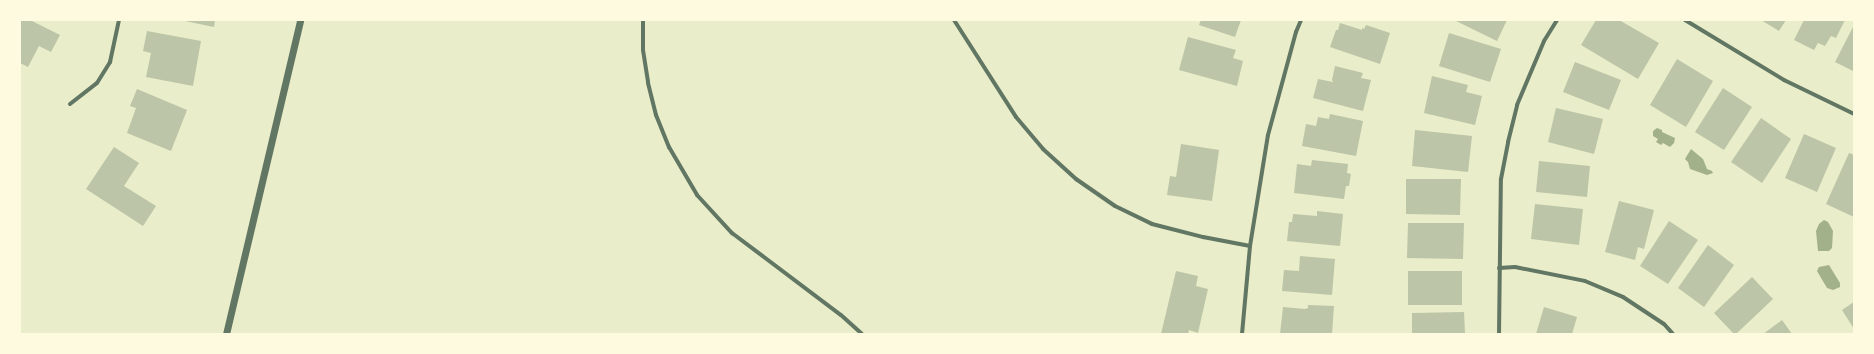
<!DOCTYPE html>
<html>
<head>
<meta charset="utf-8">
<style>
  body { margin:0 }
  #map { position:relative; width:1874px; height:354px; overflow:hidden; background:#e9edc9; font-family:Arial,sans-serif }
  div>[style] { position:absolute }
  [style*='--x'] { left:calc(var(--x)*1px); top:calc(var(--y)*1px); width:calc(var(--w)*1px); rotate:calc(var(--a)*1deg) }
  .water>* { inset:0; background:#a3b18a }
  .building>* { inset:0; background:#bcc5a7 }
  .minor>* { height:4px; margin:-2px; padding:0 2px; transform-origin:2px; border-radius:2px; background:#617663 }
  .tertiary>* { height:7px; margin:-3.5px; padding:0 3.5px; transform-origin:3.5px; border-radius:3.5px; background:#617663 }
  span { translate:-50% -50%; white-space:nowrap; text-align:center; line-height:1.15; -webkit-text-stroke:3px #fefae0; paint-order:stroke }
  .frame { position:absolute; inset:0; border:21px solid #fefae0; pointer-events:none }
</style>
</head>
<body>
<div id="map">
  <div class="water">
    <i style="clip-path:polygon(1657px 128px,1662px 130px,1662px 132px,1675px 138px,1674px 143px,1670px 147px,1663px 143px,1661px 145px,1656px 142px,1658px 139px,1653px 136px,1653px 131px)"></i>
    <i style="clip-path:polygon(1691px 149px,1703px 159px,1707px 169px,1712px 171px,1713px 173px,1707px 175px,1690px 169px,1688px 162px,1685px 159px)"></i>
    <i style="clip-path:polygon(1824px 220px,1828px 222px,1833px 231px,1832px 248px,1829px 251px,1818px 251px,1816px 231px,1819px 224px)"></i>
    <i style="clip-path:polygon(1829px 265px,1840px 283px,1840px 287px,1833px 290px,1827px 288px,1817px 271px,1819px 267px)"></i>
  </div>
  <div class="building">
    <i style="clip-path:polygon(20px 20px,30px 20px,60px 35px,51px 52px,39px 46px,28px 67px,20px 63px)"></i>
    <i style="clip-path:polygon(180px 20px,215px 20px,214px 27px)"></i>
    <i style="clip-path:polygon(1201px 20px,1241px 20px,1235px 37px,1199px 25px)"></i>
    <i style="clip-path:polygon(1454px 20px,1507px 20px,1497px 41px)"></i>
    <i style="clip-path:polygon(1596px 20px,1619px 20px,1659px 43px,1638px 79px,1581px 45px)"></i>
    <i style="clip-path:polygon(1761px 20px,1786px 20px,1779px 31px)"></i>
    <i style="clip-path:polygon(1804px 20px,1845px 20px,1836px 38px,1831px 36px,1825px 46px,1818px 43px,1814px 50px,1794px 40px)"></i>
    <i style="clip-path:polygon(1340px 23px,1362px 30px,1362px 28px,1364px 29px,1366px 25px,1390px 33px,1380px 64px,1330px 47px,1336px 30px,1338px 30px)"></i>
    <i style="clip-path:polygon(1854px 25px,1854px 69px,1853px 71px,1835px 62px)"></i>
    <i style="clip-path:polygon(147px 31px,201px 41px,193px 86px,146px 77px,151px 53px,143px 51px)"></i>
    <i style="clip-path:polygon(1449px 33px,1501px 49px,1490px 82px,1439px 66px)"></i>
    <i style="clip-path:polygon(1188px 37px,1236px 50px,1233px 58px,1243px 61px,1237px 86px,1179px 70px)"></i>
    <i style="clip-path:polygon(1677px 59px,1713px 81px,1686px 127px,1650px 105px)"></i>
    <i style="clip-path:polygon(1575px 62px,1621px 80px,1609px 110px,1563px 92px)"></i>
    <i style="clip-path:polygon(1335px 66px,1363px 73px,1361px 78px,1371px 80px,1363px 111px,1313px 98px,1318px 79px,1333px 82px,1332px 80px)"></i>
    <i style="clip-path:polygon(1432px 76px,1468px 85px,1466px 92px,1482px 96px,1475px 125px,1424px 113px)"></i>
    <i style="clip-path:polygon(1723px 88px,1752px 107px,1724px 150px,1695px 132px)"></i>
    <i style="clip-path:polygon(137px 89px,187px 110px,171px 151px,127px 133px,136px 108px,130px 106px)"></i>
    <i style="clip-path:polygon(1556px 108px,1603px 119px,1594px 154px,1548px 142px)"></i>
    <i style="clip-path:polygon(1330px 114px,1363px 121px,1356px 156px,1302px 146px,1306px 124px,1316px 126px,1318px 117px,1329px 119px)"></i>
    <i style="clip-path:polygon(1761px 118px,1791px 139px,1762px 183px,1731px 162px)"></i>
    <i style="clip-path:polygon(1415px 130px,1472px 136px,1468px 172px,1412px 166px)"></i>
    <i style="clip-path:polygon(1804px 134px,1836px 148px,1817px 192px,1785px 178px)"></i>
    <i style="clip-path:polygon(1181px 144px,1219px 150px,1212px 201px,1167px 195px,1170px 176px,1176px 177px)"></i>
    <i style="clip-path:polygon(114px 147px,139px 163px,124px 186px,156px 206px,143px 226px,86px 189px)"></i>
    <i style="clip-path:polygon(1849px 153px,1854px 155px,1854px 217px,1826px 204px)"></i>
    <i style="clip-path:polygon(1312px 160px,1348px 164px,1347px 173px,1351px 174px,1349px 186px,1346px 186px,1344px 199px,1294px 193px,1297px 164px,1311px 166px)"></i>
    <i style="clip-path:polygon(1539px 161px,1590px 166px,1587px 197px,1536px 192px)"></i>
    <i style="clip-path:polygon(1406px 179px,1461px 179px,1460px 215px,1406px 214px)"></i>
    <i style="clip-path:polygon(1619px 201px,1654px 210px,1644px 249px,1638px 247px,1635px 260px,1605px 252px)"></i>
    <i style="clip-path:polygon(1535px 204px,1583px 209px,1579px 245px,1531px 239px)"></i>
    <i style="clip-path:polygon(1317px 211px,1343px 214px,1340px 246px,1287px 241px,1289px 222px,1292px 222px,1293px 214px,1317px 216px)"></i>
    <i style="clip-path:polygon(1669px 221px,1698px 240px,1668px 284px,1640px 266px)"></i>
    <i style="clip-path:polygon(1408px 223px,1464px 223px,1463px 259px,1407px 258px)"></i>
    <i style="clip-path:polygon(1708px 245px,1734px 265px,1704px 307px,1678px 288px)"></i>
    <i style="clip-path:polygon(1300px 256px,1335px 259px,1332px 295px,1282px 291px,1284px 270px,1299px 271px)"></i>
    <i style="clip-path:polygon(1176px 271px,1198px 276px,1196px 286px,1208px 289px,1198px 333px,1189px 330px,1188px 334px,1161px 334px)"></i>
    <i style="clip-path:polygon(1408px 271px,1462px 271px,1462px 305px,1408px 305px)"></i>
    <i style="clip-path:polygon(1752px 277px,1773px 299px,1736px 334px,1734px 334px,1714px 313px)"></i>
    <i style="clip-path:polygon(1854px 302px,1854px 329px,1842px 310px)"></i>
    <i style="clip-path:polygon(1308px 305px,1334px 306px,1332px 334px,1280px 334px,1283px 307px,1305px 309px,1308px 308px)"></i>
    <i style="clip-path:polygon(1544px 307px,1577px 317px,1572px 334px,1536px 334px)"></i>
    <i style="clip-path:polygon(1464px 312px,1465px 334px,1412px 334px,1412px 313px)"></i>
    <i style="clip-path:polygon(1782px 320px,1792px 334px,1763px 334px)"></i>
  </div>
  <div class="minor">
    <i style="--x:643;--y:20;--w:30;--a:90"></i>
    <i style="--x:643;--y:50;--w:33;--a:81"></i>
    <i style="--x:648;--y:83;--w:33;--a:76"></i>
    <i style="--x:656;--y:115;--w:35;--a:68"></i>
    <i style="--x:669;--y:147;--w:56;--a:59.7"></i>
    <i style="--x:697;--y:195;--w:52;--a:47.4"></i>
    <i style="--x:732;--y:233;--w:136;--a:37"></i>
    <i style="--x:841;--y:315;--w:28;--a:42"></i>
    <i style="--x:954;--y:20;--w:115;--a:57.4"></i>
    <i style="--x:1016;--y:117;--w:42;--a:49.8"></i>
    <i style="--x:1043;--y:149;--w:45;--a:42.3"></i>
    <i style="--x:1076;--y:179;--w:47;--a:34.7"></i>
    <i style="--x:1115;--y:206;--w:41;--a:25.9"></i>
    <i style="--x:1152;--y:224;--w:53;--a:14.3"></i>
    <i style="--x:1203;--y:237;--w:48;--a:10.8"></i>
    <i style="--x:1685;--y:20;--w:116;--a:31.2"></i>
    <i style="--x:1784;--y:80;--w:78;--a:25.9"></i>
    <i style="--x:70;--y:104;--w:34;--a:-38"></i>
    <i style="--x:97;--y:83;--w:25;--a:-58"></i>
    <i style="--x:110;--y:62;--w:43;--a:-77.9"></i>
    <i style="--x:1499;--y:268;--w:16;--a:-4"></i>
    <i style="--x:1515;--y:267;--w:71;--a:11.3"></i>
    <i style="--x:1585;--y:281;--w:41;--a:22.8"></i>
    <i style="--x:1623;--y:297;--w:49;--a:33.4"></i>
    <i style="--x:1664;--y:324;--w:13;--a:48"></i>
    <i style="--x:1242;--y:334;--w:88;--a:-84.8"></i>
    <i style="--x:1250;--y:246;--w:112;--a:-80.8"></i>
    <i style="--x:1268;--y:135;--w:107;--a:-74.8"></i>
    <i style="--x:1296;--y:32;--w:13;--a:-67"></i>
    <i style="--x:1499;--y:334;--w:155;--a:-89.3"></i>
    <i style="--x:1501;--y:179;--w:38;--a:-79"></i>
    <i style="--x:1508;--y:142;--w:38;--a:-76"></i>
    <i style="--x:1517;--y:105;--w:69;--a:-67.1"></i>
    <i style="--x:1544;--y:41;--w:25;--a:-58"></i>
  </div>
  <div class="tertiary">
    <i style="--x:226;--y:334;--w:323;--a:-76.7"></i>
  </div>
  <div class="frame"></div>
</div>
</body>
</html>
